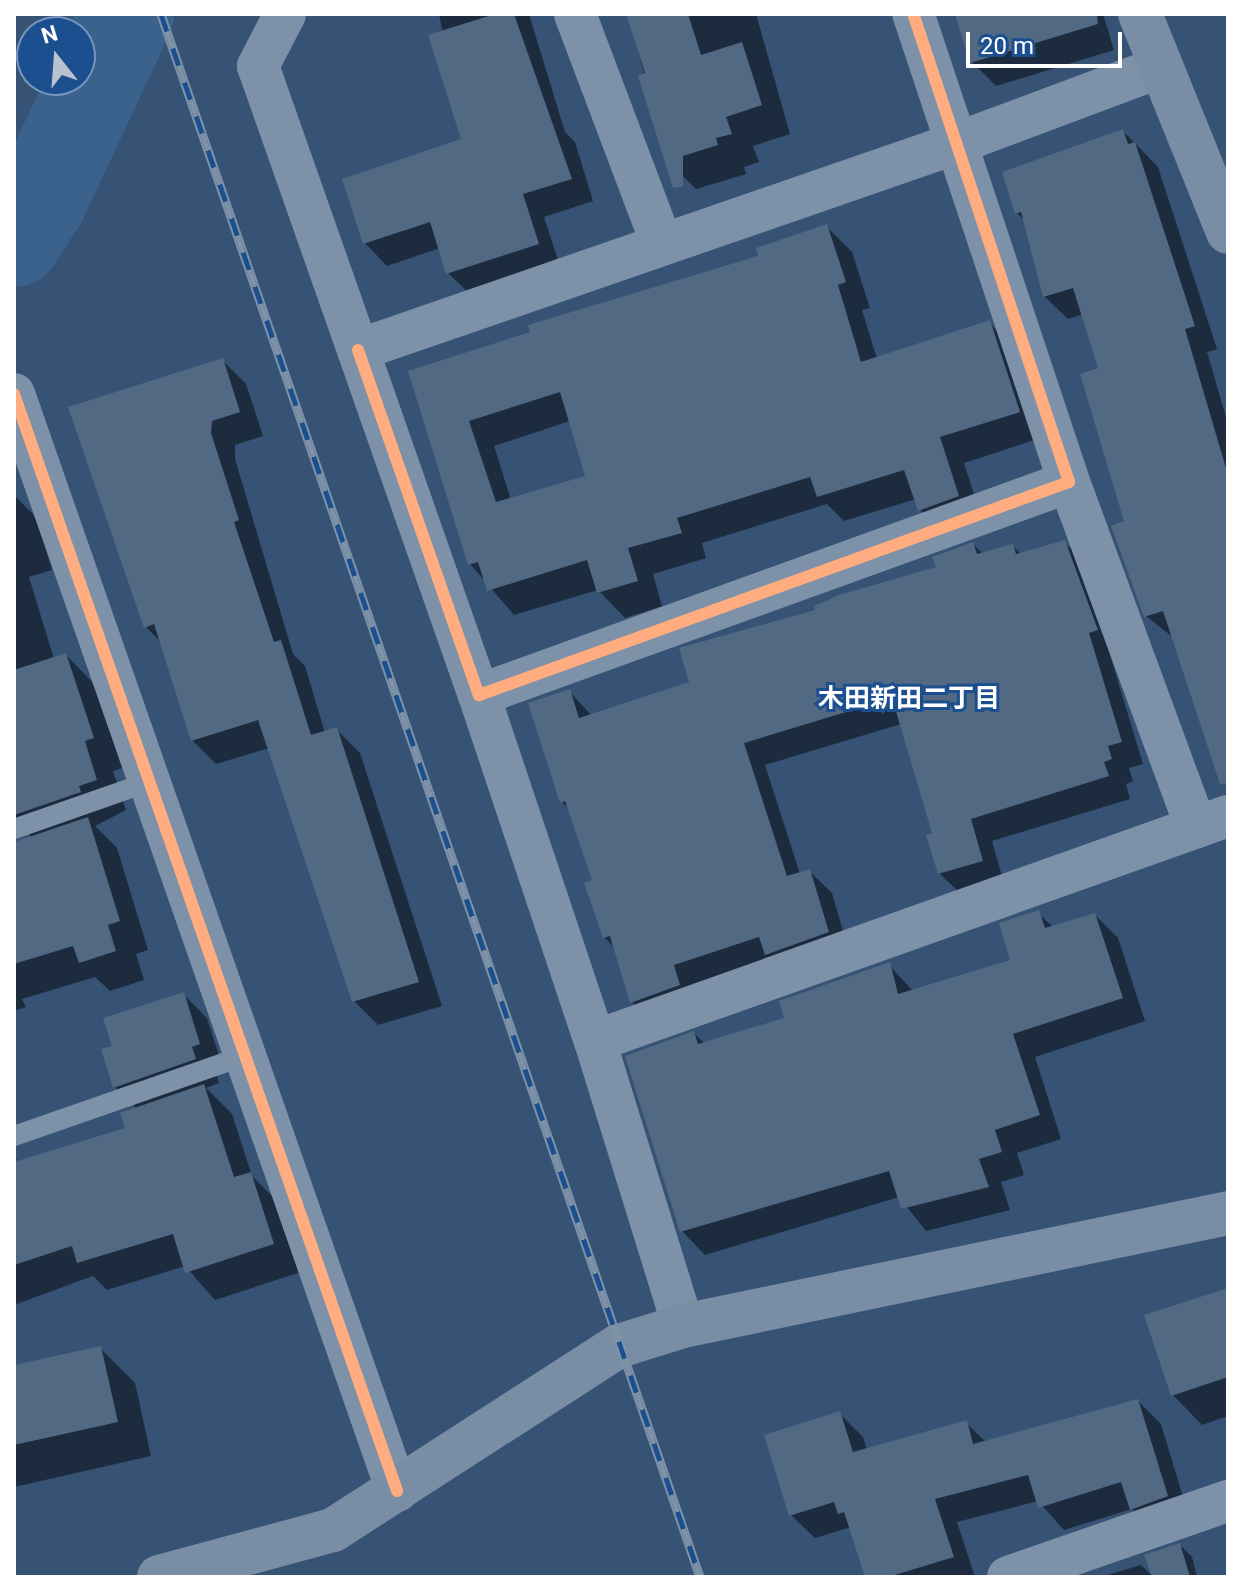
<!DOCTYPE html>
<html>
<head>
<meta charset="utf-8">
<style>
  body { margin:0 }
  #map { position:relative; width:1242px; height:1591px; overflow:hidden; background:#365274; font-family:Roboto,"Noto Sans JP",sans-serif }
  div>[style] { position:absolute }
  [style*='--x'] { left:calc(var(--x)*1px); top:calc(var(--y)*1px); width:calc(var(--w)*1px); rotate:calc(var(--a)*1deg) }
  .shadow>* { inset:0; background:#0007 }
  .river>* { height:94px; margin:-47px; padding:0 47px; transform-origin:47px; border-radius:47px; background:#3b618d }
  .building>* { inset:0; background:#526984 }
  .lane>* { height:20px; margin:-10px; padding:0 10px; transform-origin:10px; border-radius:10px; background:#7d92a8 }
  .street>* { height:42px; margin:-21px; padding:0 21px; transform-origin:21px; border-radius:21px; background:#7d92a8 }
  .secondary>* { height:44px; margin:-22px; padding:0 22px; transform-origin:22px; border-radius:22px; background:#798da4 }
  .rail>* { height:9px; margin-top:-4.5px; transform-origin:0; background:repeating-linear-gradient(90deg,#1b4f8f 0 18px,#7e92a7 0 36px); box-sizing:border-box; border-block:2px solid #7e92a7 }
  .cycleway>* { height:12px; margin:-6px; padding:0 6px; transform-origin:6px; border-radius:6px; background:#ffac80 }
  span { translate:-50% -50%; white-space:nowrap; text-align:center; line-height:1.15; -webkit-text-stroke:6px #1b4f8f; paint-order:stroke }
  .neighbourhood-label { font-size:26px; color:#fff; font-weight:700 }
  .frame { position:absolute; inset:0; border:16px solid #fff; pointer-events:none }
  .north { position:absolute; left:16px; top:16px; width:80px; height:80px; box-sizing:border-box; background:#1b4f8f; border:2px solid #7695bc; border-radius:50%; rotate:343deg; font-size:22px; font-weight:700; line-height:32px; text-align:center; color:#fff }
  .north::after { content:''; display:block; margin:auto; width:28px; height:36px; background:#b9c2ce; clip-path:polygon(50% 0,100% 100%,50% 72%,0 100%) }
  .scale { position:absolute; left:966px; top:32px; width:156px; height:36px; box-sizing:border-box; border:4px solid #fff; border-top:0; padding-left:10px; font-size:24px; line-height:28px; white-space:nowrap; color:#fff; -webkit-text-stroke:6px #1b4f8f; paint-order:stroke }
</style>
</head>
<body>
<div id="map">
  <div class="shadow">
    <i style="clip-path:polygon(439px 14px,529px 14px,565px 132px,575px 142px,593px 201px,544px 217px,560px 266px,471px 295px,448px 273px,440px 248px,387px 266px,365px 243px,464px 141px)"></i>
    <i style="clip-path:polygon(628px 14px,756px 14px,790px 134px,753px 146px,759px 162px,744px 167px,746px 174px,696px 189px,667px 160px)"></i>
    <i style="clip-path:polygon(957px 14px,1103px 14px,1114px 50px,996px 86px,972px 62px)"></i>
    <i style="clip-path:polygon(1123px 131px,1158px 167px,1217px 349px,1207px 352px,1228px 424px,1228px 757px,1174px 638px,1146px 616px,1101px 370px,1084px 314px,1068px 319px,1044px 296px,1026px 222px,1017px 213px)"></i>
    <i style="clip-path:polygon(evenodd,826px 226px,852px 252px,870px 308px,862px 310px,877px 359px,989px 323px,1015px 348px,1044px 437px,964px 463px,983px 522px,945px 535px,920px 510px,916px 499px,844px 521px,827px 504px,702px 543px,706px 558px,653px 574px,662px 606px,625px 618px,598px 590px,514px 615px,470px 564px,410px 373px,761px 258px,826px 226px,570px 421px,587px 477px,511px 500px,494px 446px,570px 421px)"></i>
    <i style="clip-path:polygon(222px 360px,246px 384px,263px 436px,235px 445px,235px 459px,293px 654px,305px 666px,325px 733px,336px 729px,360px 753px,442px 1006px,378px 1025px,354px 1001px,269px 748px,216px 764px,192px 740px,162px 643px,145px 626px)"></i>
    <i style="clip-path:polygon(14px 495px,37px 518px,52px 570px,29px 577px,54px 659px,66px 655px,95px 685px,122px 768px,113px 771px,126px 810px,95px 826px,117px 848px,148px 950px,136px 954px,144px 980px,110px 991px,95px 977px,22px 999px,26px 1007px,14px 1011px,14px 882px,33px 838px,14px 819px)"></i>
    <i style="clip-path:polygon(1064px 542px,1087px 564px,1119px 653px,1110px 655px,1143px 764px,1129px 768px,1133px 781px,1126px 784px,1130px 799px,992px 841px,1004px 883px,962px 895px,939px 873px,934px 835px,901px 724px,765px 765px,800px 874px,809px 871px,832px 893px,850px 955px,654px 1024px,632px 1002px,616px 949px,604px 937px,594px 881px,571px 811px,562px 802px,569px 691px,592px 716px,691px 684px,818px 612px,938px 568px,973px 544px,983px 554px,1013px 546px,1022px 555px)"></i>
    <i style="clip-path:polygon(1038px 913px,1054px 928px,1095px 915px,1118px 938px,1145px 1021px,1035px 1057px,1061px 1139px,1017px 1153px,1024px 1175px,1001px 1182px,1010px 1210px,926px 1231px,899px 1197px,705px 1255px,682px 1231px,627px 1057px,694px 1033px,705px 1044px,787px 1019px,889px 965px,913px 991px,1013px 961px)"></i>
    <i style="clip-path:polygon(183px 994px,207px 1018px,223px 1068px,215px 1071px,219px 1083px,206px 1088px,232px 1114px,252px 1176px,278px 1202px,301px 1272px,215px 1300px,185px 1266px,107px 1290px,93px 1276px,14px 1305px,14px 1173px,127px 1129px,137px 1109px,115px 1087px,115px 1047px)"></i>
    <i style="clip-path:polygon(1228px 1290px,1228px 1416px,1202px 1425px,1173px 1395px)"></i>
    <i style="clip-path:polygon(100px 1348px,135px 1383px,151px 1456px,14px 1487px,14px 1367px)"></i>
    <i style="clip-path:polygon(1138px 1401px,1161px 1424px,1190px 1520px,1155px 1532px,1132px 1509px,1064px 1530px,1038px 1501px,957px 1522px,975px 1577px,867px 1577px,851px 1527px,815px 1538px,791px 1515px,840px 1414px,863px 1437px,867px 1450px,966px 1423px,986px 1442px)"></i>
    <i style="clip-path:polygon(1180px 1545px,1192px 1557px,1197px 1577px,1154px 1577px)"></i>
    <i style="clip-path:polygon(1141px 1565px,1153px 1577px,1101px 1577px)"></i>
  </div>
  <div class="river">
    <i style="--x:14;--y:240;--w:48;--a:-57"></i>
    <i style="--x:40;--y:200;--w:205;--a:-64.9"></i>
  </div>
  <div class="building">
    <i style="clip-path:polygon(495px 14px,514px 14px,572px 179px,523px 194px,539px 244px,446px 274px,430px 222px,363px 244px,342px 179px,461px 139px,428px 35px)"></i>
    <i style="clip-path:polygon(626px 14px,688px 14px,701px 55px,742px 42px,762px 105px,726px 117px,732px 134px,716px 138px,718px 145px,683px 156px,683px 186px,673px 188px,638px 76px,645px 73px)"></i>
    <i style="clip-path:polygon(955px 14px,1097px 14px,1098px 24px,970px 63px)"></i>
    <i style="clip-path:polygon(1123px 129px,1128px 144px,1135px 142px,1195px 326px,1185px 329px,1228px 475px,1228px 783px,1220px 784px,1163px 611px,1144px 617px,1111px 526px,1124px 521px,1080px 374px,1098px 368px,1073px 288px,1043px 297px,1021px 212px,1015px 214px,1002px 172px)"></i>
    <i style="clip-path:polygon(evenodd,827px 224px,846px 282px,838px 285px,861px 362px,990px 320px,1020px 412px,940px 437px,959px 496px,918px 511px,904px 470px,817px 497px,810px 477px,677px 518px,682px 533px,628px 548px,638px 581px,597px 593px,587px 560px,487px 591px,478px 562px,468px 565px,408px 371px,530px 332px,528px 325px,758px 256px,756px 248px,827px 224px,560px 392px,585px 476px,496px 502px,469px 421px,560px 392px)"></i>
    <i style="clip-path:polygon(223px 358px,240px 412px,212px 421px,211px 433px,239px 520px,234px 522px,274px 642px,281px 640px,311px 735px,337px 727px,419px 982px,352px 1002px,258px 720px,191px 741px,154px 624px,144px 628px,68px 407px)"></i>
    <i style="clip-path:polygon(1065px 540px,1098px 630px,1089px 633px,1122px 742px,1108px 746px,1112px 759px,1104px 762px,1109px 776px,971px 819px,983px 861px,938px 874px,926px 835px,932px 833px,892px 698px,744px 743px,787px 876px,810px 869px,829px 932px,765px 955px,759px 937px,674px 965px,680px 985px,630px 1003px,610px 936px,603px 938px,584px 883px,592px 880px,565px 801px,560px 803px,528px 703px,570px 689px,579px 718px,689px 682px,679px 648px,815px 610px,814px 606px,839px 595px,936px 567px,932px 557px,973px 542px,977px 554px,1013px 544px,1016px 554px)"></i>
    <i style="clip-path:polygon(66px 653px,94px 738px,85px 741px,97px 780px,79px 786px,81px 792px,14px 815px,14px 670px)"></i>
    <i style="clip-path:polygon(88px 817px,120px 921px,108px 925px,116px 951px,79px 963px,73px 946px,14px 964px,14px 842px)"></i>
    <i style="clip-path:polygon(1039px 910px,1045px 928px,1095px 913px,1123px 998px,1013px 1034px,1040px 1115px,995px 1130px,1002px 1152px,979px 1159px,989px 1187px,901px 1209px,889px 1171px,680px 1232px,625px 1056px,694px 1031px,698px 1044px,784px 1018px,779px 1001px,890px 962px,898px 994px,1010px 960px,999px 923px)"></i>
    <i style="clip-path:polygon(184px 992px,200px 1044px,192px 1047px,196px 1059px,113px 1088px,101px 1049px,112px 1046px,103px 1018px)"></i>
    <i style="clip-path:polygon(204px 1084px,234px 1177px,251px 1172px,274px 1244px,185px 1273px,173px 1234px,77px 1263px,72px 1246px,14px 1265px,14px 1162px,125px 1128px,120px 1113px)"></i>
    <i style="clip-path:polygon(1228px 1288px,1228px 1377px,1171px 1396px,1144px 1315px)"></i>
    <i style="clip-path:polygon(101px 1346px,118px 1422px,14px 1445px,14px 1365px)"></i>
    <i style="clip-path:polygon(1138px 1399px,1168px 1496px,1130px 1510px,1121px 1482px,1038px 1508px,1028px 1475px,935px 1499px,954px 1557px,888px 1577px,865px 1577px,844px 1512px,838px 1514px,834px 1502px,789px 1516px,764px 1435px,840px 1411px,853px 1452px,967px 1420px,973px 1444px)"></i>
    <i style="clip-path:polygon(1180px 1543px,1190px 1577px,1152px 1577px,1144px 1555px)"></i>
  </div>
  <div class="lane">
    <i style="--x:14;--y:829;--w:142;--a:-19.3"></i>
    <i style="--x:14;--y:1136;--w:244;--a:-19.2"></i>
  </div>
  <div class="street">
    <i style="--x:285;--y:14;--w:59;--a:117.4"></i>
    <i style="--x:258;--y:66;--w:301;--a:70.6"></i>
    <i style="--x:358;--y:350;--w:637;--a:-19.06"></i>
    <i style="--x:960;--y:142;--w:211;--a:-20.5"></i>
    <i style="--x:575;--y:14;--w:244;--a:69.3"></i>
    <i style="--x:358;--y:350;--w:366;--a:70.7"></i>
    <i style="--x:479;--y:695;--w:627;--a:-19.85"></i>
    <i style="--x:1069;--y:482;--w:493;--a:-108.4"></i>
    <i style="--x:14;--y:394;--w:1162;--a:70.75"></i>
    <i style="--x:1069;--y:482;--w:368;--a:69.8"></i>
    <i style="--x:479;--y:695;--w:365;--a:71.5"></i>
    <i style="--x:595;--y:1041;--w:298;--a:72.8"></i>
    <i style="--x:595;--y:1041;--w:672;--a:-19.57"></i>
    <i style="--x:1008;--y:1577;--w:233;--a:-19.1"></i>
  </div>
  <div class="secondary">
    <i style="--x:1140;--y:14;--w:235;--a:68"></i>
    <i style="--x:159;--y:1577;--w:180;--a:-15.1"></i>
    <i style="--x:333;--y:1530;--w:340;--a:-32.8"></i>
    <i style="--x:619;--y:1346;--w:67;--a:-17.4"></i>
    <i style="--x:683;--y:1326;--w:557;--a:-11.71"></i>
  </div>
  <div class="rail">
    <i style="--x:161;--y:14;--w:1653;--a:70.97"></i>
  </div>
  <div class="cycleway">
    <i style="--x:358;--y:350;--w:366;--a:70.7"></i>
    <i style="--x:479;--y:695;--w:627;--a:-19.85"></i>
    <i style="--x:1069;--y:482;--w:493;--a:-108.4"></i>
    <i style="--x:14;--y:394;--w:1162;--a:70.75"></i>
  </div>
  <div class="neighbourhood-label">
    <span style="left:909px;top:699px">木田新田二丁目</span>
  </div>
  <div class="frame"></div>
  <div class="north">N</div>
  <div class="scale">20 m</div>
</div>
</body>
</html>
